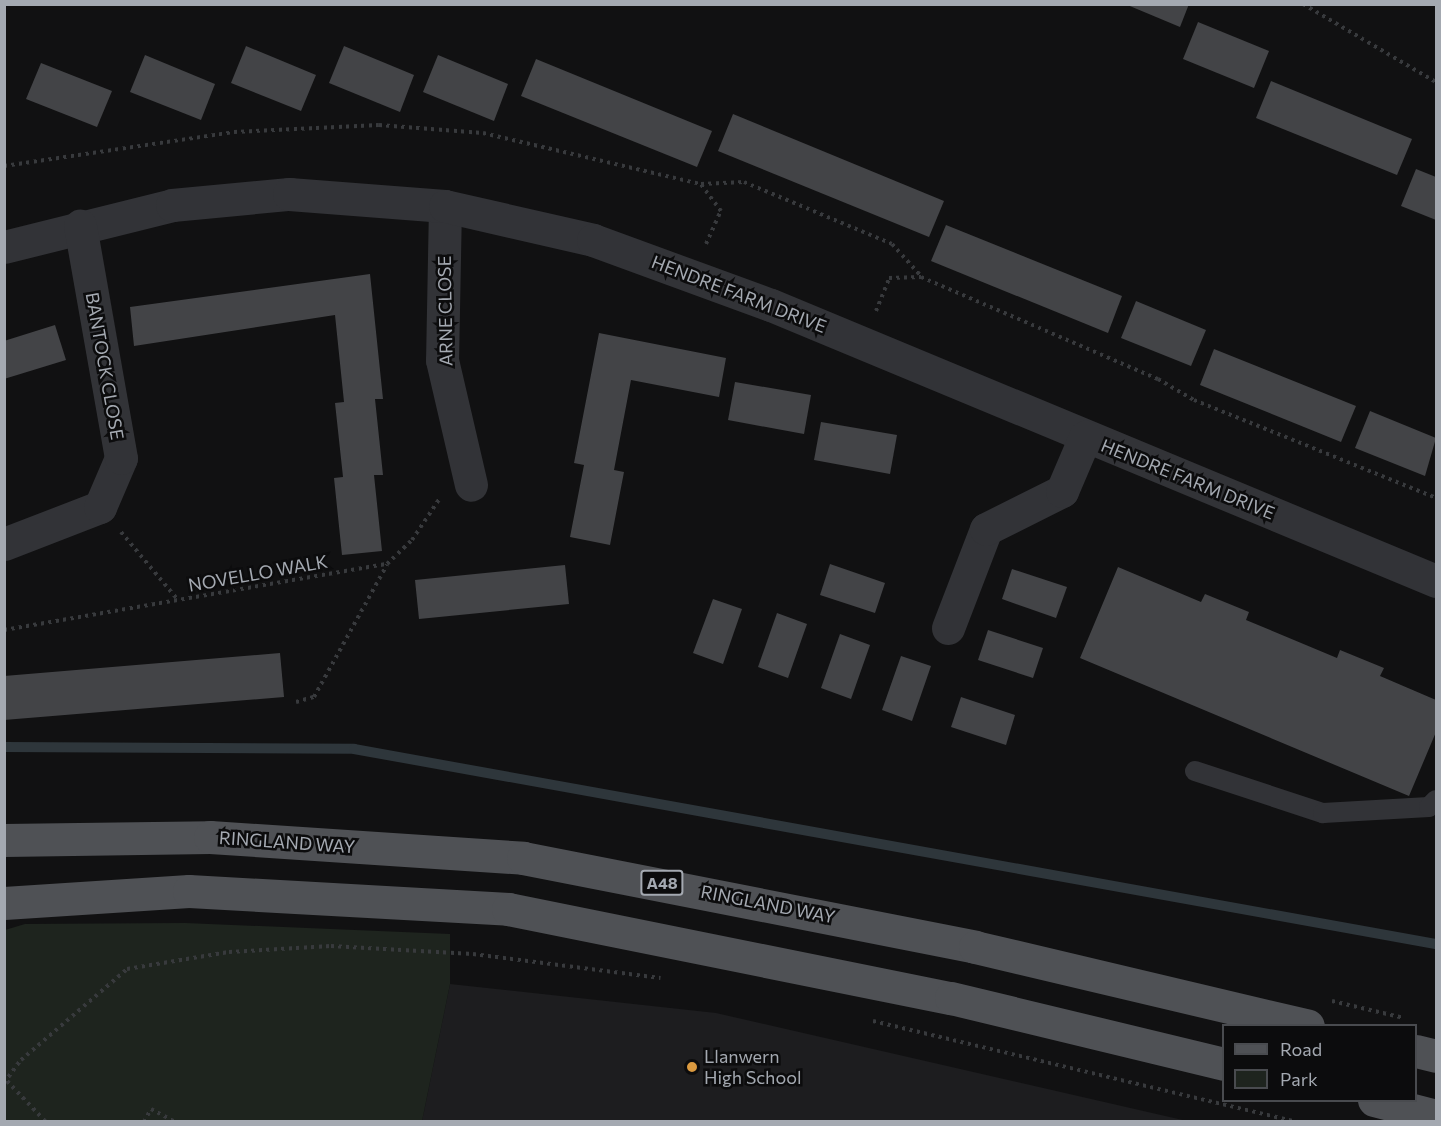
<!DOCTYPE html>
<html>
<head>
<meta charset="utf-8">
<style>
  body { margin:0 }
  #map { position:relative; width:1441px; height:1126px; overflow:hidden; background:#111112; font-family:Commissioner,sans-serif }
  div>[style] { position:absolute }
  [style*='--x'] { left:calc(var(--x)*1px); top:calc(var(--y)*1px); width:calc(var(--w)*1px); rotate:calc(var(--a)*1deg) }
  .built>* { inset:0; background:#1d1d1f }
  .green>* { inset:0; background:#1e241e }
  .stream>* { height:10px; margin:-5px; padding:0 5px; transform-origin:5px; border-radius:5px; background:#2e363b }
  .building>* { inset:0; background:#434447 }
  .path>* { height:4px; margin-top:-2px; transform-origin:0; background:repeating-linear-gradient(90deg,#383a3d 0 3px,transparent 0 7.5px) }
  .service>* { height:20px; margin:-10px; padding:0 10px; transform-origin:10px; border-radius:10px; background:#323337 }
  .minor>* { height:33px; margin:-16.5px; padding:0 16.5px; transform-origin:16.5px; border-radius:16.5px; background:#323337 }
  .primary>* { height:33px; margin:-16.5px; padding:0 16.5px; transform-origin:16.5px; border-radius:16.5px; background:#4f5155 }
  .dots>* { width:16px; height:16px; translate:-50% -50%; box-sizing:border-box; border:3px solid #0c0c0d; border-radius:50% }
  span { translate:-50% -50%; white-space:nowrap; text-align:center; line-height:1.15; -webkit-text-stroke:5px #0c0c0d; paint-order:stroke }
  .shield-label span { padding:2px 4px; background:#0c0c0d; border:2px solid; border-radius:4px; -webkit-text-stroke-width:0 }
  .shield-label { font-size:16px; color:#a4a9b1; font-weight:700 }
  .street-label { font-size:18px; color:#a4a9b1 }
  .poi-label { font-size:18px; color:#a4a9b1 }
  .left { translate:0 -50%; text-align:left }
  .frame { position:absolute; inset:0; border:6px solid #a4a9b1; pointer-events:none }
  .legend { position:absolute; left:1222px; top:1024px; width:195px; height:78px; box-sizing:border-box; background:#0c0c0d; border:2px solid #494b4f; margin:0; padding:8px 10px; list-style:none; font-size:18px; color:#a4a9b1 }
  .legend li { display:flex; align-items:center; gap:12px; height:30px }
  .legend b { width:30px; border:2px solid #494b4f }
</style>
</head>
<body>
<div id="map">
  <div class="built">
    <i style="clip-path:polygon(450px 984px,716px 1013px,1187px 1121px,422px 1121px)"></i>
  </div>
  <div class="green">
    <i style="clip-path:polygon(185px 923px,450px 934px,450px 984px,422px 1121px,5px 1121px,5px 930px,25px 924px)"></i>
  </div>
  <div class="stream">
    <i style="--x:4;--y:747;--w:350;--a:0.3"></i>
    <i style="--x:354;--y:749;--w:1099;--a:10.22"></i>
  </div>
  <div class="building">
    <i style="clip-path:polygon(1125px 4px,1189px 4px,1180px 27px)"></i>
    <i style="clip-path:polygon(1198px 22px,1269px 51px,1254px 88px,1183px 59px)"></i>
    <i style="clip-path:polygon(246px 46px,316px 75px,301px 111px,231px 83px)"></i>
    <i style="clip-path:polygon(344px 46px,414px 75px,400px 112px,329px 83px)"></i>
    <i style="clip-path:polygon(145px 55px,215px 84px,201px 120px,130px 92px)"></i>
    <i style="clip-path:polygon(438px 55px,508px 84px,494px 121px,423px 92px)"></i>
    <i style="clip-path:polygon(536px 59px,712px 131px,697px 167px,521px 96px)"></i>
    <i style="clip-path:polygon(41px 63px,112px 91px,97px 127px,26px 99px)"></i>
    <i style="clip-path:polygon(1271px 81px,1412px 139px,1397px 175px,1256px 118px)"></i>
    <i style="clip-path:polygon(733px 114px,944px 201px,929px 237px,718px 151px)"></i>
    <i style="clip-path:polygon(1416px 169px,1436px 177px,1436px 220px,1401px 206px)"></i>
    <i style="clip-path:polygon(946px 225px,1122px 296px,1108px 333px,931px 261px)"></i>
    <i style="clip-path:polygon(370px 274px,383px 399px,375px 399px,383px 475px,374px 475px,382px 551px,342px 555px,334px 478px,343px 477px,335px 403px,344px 402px,335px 315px,134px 346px,130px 307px)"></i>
    <i style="clip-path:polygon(1136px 301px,1206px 330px,1191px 366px,1121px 338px)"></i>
    <i style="clip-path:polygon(55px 325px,66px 360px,4px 379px,4px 341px)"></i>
    <i style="clip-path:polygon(599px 333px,726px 358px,719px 397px,631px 380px,614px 470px,624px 472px,610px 545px,570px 537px,584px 465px,574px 463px)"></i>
    <i style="clip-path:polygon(1214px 349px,1356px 406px,1341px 442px,1200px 385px)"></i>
    <i style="clip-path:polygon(735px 382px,811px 395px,804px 434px,728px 420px)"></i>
    <i style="clip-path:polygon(1370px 411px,1436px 438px,1425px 476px,1355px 448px)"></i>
    <i style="clip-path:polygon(821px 422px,897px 435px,890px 474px,814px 460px)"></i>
    <i style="clip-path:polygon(830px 564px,885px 583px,875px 613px,820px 595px)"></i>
    <i style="clip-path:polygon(565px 565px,569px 604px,419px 619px,415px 580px)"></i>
    <i style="clip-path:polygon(1118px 567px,1201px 602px,1205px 594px,1249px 612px,1246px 620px,1337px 658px,1340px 650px,1384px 668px,1380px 676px,1436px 700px,1436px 732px,1409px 796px,1080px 658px)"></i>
    <i style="clip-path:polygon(1012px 569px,1067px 587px,1056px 618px,1002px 599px)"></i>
    <i style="clip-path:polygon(713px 599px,742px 609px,723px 664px,693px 653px)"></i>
    <i style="clip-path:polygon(777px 613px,807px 624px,788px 678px,758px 667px)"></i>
    <i style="clip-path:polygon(988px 630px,1043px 648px,1033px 678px,978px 660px)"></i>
    <i style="clip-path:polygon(840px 634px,870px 645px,851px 699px,821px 688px)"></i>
    <i style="clip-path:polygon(280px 653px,284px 697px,4px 720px,4px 676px)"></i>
    <i style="clip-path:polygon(901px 656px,931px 666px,912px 721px,882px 710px)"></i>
    <i style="clip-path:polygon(961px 697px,1015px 715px,1006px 745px,951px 727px)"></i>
  </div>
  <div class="path">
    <i style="--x:1303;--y:4;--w:154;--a:30.4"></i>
    <i style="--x:4;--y:166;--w:232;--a:-8.4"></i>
    <i style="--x:234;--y:132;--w:145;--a:-2.8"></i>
    <i style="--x:379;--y:125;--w:104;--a:4.4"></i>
    <i style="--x:483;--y:133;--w:224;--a:13.2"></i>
    <i style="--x:706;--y:244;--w:36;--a:-66"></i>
    <i style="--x:721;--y:211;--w:34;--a:-127"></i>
    <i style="--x:701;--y:184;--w:43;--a:-2.7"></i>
    <i style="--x:744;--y:182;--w:160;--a:22.7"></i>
    <i style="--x:892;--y:244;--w:43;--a:47.8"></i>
    <i style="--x:876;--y:311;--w:35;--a:-68"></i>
    <i style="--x:889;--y:278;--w:32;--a:-2"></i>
    <i style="--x:921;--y:277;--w:258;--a:23.3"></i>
    <i style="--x:1158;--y:379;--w:42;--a:30.3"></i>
    <i style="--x:1194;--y:400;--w:261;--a:22"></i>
    <i style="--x:121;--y:532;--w:89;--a:50"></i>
    <i style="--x:4;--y:630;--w:389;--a:-9.8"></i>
    <i style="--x:387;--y:564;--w:35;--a:-44"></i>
    <i style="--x:412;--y:540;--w:50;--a:-56.3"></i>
    <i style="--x:296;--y:702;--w:19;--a:-16"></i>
    <i style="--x:314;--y:697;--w:151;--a:-61.1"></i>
    <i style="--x:1332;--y:1001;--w:74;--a:13.3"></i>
    <i style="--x:873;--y:1021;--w:437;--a:13.4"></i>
    <i style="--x:7;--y:1081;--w:57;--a:46.4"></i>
    <i style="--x:4;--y:1083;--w:29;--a:-54"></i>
    <i style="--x:21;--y:1060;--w:140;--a:-40.6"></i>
    <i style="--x:127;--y:969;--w:103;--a:-9.5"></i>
    <i style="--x:229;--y:952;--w:102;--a:-3.4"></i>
    <i style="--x:331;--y:946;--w:142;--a:3.2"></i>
    <i style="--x:473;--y:954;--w:189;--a:7.3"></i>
    <i style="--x:144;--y:1122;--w:15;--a:-62"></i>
    <i style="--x:151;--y:1109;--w:27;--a:28"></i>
  </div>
  <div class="service">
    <i style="--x:1195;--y:771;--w:135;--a:18.2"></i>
    <i style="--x:1323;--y:813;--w:106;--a:-3.2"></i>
    <i style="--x:1429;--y:807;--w:10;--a:-45"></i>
  </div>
  <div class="minor">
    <i style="--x:445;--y:206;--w:154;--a:91.1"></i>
    <i style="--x:442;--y:360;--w:128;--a:76.9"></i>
    <i style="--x:4;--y:247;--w:173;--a:-14"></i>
    <i style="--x:172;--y:205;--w:118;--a:-5.4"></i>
    <i style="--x:289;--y:194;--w:156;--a:4.4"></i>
    <i style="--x:445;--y:206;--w:152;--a:12.9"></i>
    <i style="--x:593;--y:240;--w:189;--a:20.1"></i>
    <i style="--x:771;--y:305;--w:720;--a:22.54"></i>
    <i style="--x:4;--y:544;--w:103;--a:-21.1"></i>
    <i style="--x:100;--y:507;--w:53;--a:-66.8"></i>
    <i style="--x:121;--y:458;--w:236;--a:-100"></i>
    <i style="--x:948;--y:628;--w:106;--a:-69"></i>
    <i style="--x:986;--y:529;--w:85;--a:-26.6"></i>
    <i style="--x:1062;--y:491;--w:59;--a:-66.9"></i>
  </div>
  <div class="primary">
    <i style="--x:4;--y:840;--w:206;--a:-0.8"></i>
    <i style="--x:210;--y:837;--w:314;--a:3.8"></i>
    <i style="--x:523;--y:858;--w:461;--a:11.1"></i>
    <i style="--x:975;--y:947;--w:342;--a:13.3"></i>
    <i style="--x:4;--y:903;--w:185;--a:-3.7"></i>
    <i style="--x:189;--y:891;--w:320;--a:3.2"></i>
    <i style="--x:508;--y:909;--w:452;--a:11.4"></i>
    <i style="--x:951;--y:998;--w:281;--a:13.6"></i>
    <i style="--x:1416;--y:1051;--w:21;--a:14"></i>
    <i style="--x:1374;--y:1100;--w:64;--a:14.5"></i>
  </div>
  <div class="dots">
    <i style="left:692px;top:1067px;background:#db9a40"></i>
  </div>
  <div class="shield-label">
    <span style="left:662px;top:883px">A48</span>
  </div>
  <div class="street-label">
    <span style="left:739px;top:294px;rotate:21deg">HENDRE FARM DRIVE</span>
    <span style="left:445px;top:311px;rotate:-91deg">ARNE CLOSE</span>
    <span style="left:105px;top:366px;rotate:80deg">BANTOCK CLOSE</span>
    <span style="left:1188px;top:479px;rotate:22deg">HENDRE FARM DRIVE</span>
    <span style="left:258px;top:573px;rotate:-10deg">NOVELLO WALK</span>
    <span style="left:287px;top:842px;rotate:4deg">RINGLAND WAY</span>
    <span style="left:768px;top:904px;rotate:11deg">RINGLAND WAY</span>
  </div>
  <div class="poi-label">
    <span class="left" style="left:704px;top:1067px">Llanwern<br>High School</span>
  </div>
  <div class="frame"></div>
  <ul class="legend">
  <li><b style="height:8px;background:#4f5155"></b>Road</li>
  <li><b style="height:16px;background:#1e241e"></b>Park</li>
  </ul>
</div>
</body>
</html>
